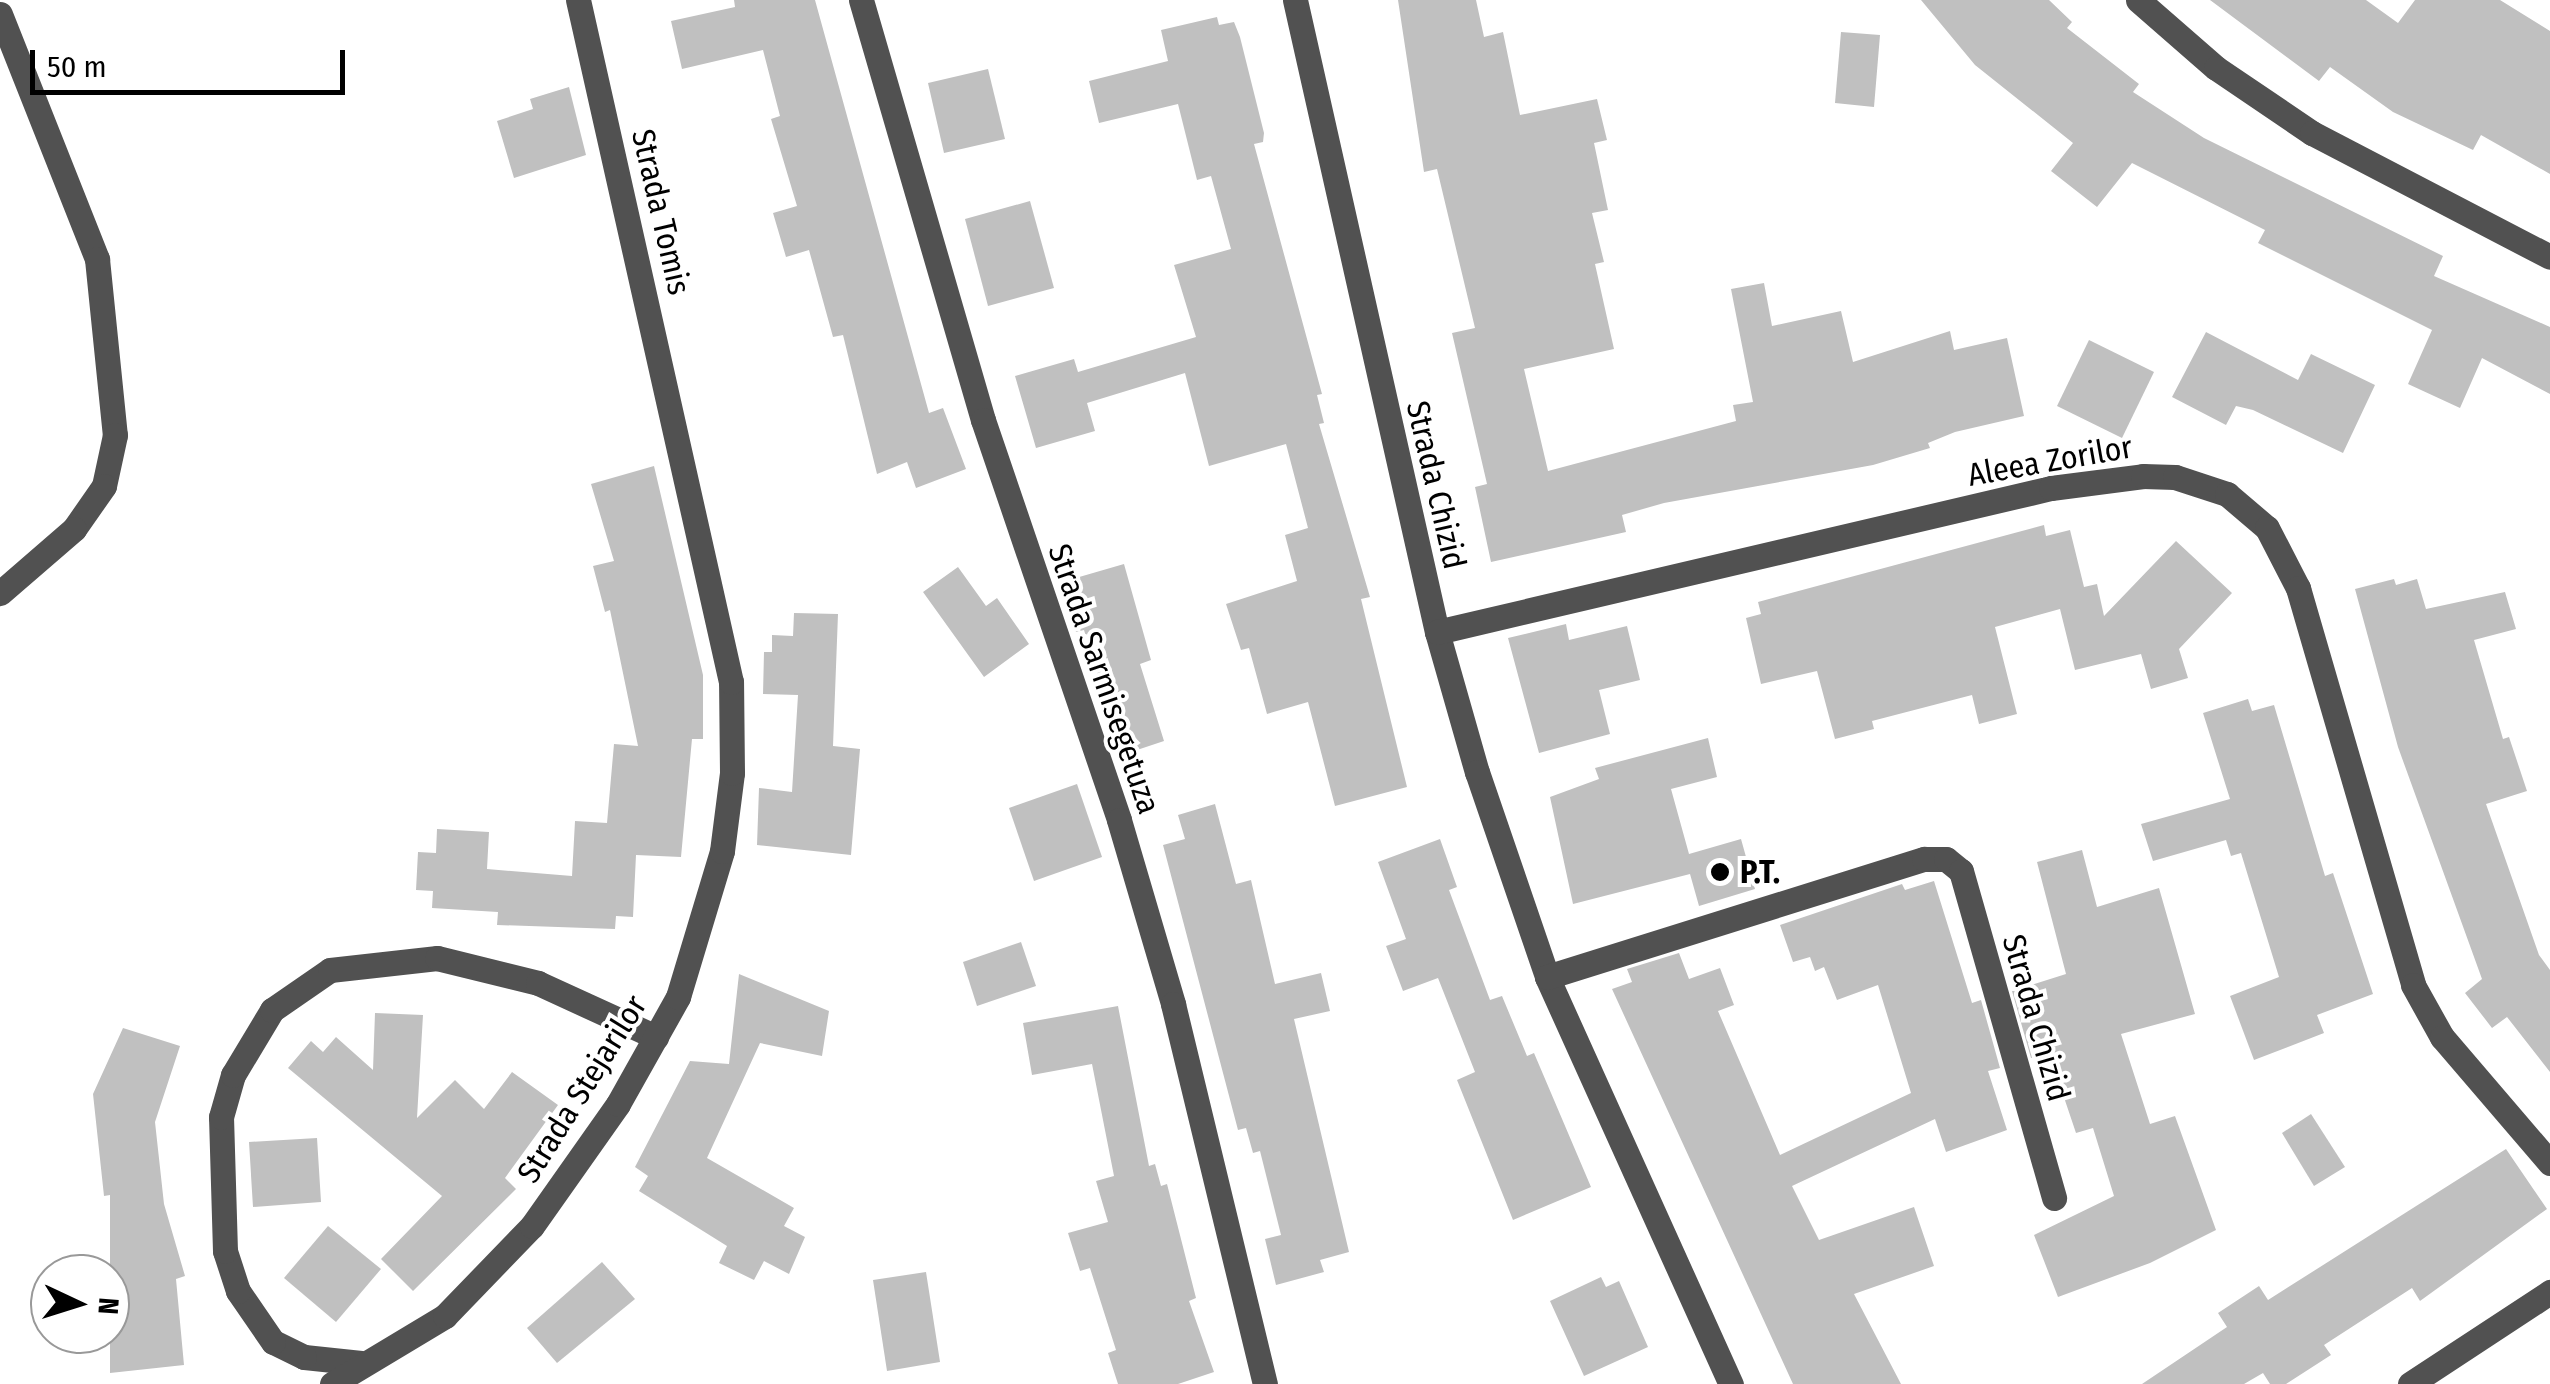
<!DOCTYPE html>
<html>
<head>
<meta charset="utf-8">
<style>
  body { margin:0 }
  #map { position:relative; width:2550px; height:1384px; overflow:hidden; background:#fff; font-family:"Fira Sans Condensed",sans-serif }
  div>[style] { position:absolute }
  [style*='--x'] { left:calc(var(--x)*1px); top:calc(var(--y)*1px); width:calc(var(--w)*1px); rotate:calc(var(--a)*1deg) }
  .building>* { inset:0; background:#c0c0c0 }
  .minor>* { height:25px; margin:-12.5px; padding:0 12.5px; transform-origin:12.5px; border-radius:12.5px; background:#515151 }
  .dots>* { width:28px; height:28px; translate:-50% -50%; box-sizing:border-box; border:5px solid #fff; border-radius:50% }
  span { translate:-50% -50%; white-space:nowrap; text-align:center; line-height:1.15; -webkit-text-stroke:8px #fff; paint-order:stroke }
  .street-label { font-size:32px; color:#000 }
  .poi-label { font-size:32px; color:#000; font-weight:700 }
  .left { translate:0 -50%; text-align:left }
  .north { position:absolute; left:30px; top:1254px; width:100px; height:100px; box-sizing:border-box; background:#fff; border:2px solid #999; border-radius:50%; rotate:94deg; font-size:28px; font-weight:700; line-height:40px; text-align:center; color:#000 }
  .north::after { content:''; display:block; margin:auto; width:35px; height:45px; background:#000; clip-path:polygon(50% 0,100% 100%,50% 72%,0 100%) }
  .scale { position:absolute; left:30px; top:50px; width:315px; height:45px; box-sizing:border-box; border:5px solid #000; border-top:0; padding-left:12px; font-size:30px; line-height:35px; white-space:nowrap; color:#000; -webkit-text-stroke:8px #fff; paint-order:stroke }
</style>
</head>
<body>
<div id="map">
  <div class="building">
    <i style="clip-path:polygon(734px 0,815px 0,929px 413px,943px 408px,966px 469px,916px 488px,907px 462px,877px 474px,843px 335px,833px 337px,809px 250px,786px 257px,773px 213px,797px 206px,771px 119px,780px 116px,763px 50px,682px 69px,671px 21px,735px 7px)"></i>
    <i style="clip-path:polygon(1398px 0,1476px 0,1484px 37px,1503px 32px,1520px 115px,1597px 99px,1607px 140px,1594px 143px,1608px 210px,1592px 213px,1604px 262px,1595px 264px,1614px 349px,1524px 369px,1548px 471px,1736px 421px,1733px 405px,1753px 402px,1731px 289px,1764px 283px,1772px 326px,1841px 311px,1853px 362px,1950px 331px,1954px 350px,2007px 338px,2024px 416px,1955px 432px,1928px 443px,1930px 448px,1873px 465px,1664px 503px,1622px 515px,1626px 532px,1491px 562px,1475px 487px,1487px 484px,1452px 333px,1475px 328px,1437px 169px,1424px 172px)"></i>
    <i style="clip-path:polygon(1921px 0,2049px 0,2072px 22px,2067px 28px,2139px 84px,2133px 92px,2204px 138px,2443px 256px,2434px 276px,2550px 327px,2550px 394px,2482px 358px,2460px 408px,2408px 384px,2432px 330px,2258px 243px,2265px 230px,2132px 163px,2097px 207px,2051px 171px,2073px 143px,1975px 65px)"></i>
    <i style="clip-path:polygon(2210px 0,2366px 0,2398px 23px,2415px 0,2500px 0,2550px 31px,2550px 174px,2481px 135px,2473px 150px,2393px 112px,2330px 67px,2319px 81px)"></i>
    <i style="clip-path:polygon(1217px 17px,1219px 25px,1234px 22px,1240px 37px,1264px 133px,1263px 142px,1254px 144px,1322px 394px,1317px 395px,1324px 423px,1319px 424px,1370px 597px,1361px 599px,1407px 787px,1335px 806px,1308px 702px,1267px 714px,1249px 648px,1241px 650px,1226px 604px,1297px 581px,1285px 535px,1308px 528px,1286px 444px,1209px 466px,1185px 373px,1087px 403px,1095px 431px,1036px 448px,1015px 376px,1074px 359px,1078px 372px,1196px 337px,1174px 265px,1231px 249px,1211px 176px,1197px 180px,1178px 104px,1099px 123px,1089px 81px,1168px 61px,1161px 30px)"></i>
    <i style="clip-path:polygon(1841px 32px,1880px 35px,1874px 107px,1835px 103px)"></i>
    <i style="clip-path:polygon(988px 69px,1005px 139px,944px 153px,928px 83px)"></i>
    <i style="clip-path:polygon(569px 87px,586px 155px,514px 178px,497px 121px,533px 109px,530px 99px)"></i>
    <i style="clip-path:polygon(1030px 201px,1054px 288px,988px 306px,965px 219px)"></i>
    <i style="clip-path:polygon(2206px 332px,2298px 380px,2311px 354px,2375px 385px,2343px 453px,2253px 410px,2236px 406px,2226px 425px,2172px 397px)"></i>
    <i style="clip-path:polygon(2089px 340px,2154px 372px,2122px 438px,2057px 406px)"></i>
    <i style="clip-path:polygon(654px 466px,703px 675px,703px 739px,692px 739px,681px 857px,636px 855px,633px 917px,616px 916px,615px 929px,497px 925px,498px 912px,432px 908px,433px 891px,416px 890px,418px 852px,436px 853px,437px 829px,489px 832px,487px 869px,572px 876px,575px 821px,607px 823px,614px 744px,638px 746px,610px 610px,605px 612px,593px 566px,614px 561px,591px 484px)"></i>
    <i style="clip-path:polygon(2044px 525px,2046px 536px,2070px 530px,2084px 587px,2097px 584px,2104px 616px,2176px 541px,2232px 593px,2179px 649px,2188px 678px,2151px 689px,2141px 654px,2075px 670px,2060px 609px,1995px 627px,2017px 714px,1979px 724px,1972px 695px,1872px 721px,1874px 729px,1835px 739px,1817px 671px,1761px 684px,1746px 618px,1761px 614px,1758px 602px)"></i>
    <i style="clip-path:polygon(1124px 564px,1151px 660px,1140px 664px,1164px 741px,1122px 755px,1084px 630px,1076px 632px,1062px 582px)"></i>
    <i style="clip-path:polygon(958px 567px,986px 606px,997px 598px,1029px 644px,984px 677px,923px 592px)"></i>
    <i style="clip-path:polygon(2394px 579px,2396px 585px,2417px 579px,2426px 609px,2505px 592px,2516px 629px,2474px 640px,2503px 739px,2509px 737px,2527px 791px,2486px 804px,2539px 955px,2550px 970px,2550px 1072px,2507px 1017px,2492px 1028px,2465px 993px,2482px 979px,2398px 747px,2355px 589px)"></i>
    <i style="clip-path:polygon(794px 613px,838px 614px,833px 746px,860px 749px,851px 855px,757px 845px,759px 788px,792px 792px,798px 695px,763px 694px,764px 652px,772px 652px,772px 635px,793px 636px)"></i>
    <i style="clip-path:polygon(1566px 624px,1569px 640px,1627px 626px,1640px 680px,1599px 690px,1610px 734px,1539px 753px,1508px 638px)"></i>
    <i style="clip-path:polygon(2248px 699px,2252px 711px,2274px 705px,2325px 876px,2333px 873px,2373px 994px,2317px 1015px,2324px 1033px,2254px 1060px,2230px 996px,2279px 977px,2241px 853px,2231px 856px,2226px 840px,2153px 861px,2141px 824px,2230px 799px,2203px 713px)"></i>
    <i style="clip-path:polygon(1708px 738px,1717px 777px,1671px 789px,1689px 854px,1741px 839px,1755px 889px,1699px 906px,1690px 874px,1573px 904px,1550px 797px,1599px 779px,1595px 768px)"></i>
    <i style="clip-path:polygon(1077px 784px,1102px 857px,1034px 881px,1009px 808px)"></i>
    <i style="clip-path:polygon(1215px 804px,1236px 884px,1251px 880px,1275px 984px,1321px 973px,1330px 1011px,1294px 1019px,1349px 1252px,1320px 1260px,1324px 1272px,1276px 1285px,1265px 1239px,1281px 1235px,1260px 1151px,1253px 1153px,1246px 1128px,1238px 1130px,1163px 845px,1185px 839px,1178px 815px)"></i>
    <i style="clip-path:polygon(1440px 839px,1457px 887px,1449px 890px,1490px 1000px,1502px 996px,1527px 1056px,1534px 1053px,1591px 1187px,1513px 1220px,1457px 1080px,1475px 1072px,1438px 978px,1403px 991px,1386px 946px,1406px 939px,1378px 862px)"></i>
    <i style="clip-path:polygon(2082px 850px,2097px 907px,2159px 888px,2195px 1014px,2121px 1034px,2150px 1124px,2175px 1116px,2216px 1230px,2150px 1263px,2058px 1297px,2034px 1235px,2114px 1196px,2093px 1128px,2076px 1133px,2049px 1053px,2031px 1058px,2012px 991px,2066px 974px,2037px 862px)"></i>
    <i style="clip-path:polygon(1934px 881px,1972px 1003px,1981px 1000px,2000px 1068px,1988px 1071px,2007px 1130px,1946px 1152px,1935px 1119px,1792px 1186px,1819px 1240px,1914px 1207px,1934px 1266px,1854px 1294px,1901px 1384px,1793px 1384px,1612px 989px,1632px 982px,1627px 969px,1679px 953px,1689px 979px,1720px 968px,1734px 1005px,1718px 1011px,1780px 1155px,1911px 1093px,1878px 985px,1837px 1000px,1824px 967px,1815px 971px,1810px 957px,1793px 962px,1780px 925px,1902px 884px,1905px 890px)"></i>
    <i style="clip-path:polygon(1021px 942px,1036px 986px,977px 1006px,963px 962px)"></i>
    <i style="clip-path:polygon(739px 974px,829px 1011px,822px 1056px,760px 1043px,707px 1158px,794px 1208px,784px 1226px,805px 1237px,789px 1274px,764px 1261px,754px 1280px,719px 1263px,727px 1246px,639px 1191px,648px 1176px,635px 1167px,690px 1061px,729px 1064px)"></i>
    <i style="clip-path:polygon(1118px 1006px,1149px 1166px,1155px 1164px,1161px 1186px,1167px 1184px,1196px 1298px,1189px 1301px,1214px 1372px,1178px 1384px,1118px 1384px,1108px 1353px,1116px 1350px,1090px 1268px,1080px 1271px,1068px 1233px,1108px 1222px,1096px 1181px,1114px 1176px,1092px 1064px,1032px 1075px,1023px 1023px)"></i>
    <i style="clip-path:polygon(375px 1013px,423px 1015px,417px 1118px,455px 1080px,484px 1109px,512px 1072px,558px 1105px,505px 1178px,516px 1189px,413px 1291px,381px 1259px,442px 1196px,288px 1068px,311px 1041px,323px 1052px,336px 1037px,373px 1070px)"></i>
    <i style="clip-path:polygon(123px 1028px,180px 1046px,155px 1122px,164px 1204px,185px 1276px,176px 1279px,184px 1365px,110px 1373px,110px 1195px,104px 1196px,93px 1094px)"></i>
    <i style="clip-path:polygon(2311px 1114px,2345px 1167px,2314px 1186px,2282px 1133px)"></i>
    <i style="clip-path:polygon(317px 1138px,321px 1202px,253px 1207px,249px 1142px)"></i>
    <i style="clip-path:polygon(2506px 1149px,2547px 1209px,2420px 1301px,2412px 1288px,2324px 1345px,2331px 1355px,2286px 1384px,2270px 1384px,2263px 1373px,2244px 1384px,2142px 1384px,2227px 1327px,2218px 1313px,2259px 1286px,2268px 1300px)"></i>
    <i style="clip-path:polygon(328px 1226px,381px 1269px,336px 1322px,284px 1278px)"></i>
    <i style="clip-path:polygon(602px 1262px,635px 1299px,557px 1363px,527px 1328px)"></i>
    <i style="clip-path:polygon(926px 1272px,940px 1362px,887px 1371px,873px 1280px)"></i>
    <i style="clip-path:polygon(1601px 1277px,1606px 1287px,1619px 1281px,1648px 1347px,1584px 1376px,1550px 1301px)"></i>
  </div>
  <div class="minor">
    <i style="--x:861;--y:0;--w:437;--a:73.8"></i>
    <i style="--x:983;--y:420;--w:422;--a:71.2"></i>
    <i style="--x:1119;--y:820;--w:192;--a:73.6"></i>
    <i style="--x:1173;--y:1004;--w:391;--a:76.4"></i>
    <i style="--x:1295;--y:0;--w:648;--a:77.34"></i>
    <i style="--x:1437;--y:632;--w:146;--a:74.1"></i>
    <i style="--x:1477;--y:772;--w:217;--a:71.1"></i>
    <i style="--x:1547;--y:977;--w:447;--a:65.7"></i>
    <i style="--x:2138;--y:0;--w:103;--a:41.1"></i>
    <i style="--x:2216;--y:68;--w:116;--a:34.1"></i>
    <i style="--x:2312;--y:133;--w:268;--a:27.5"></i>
    <i style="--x:0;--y:14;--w:264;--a:68.4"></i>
    <i style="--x:97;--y:259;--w:177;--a:84.2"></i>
    <i style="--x:115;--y:435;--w:52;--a:102.2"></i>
    <i style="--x:104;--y:486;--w:52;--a:124.9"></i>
    <i style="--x:74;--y:529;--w:98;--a:139.1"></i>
    <i style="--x:1437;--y:632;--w:631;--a:-13.2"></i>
    <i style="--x:2051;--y:488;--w:93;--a:-7.4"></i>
    <i style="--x:2143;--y:476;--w:32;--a:2"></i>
    <i style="--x:2175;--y:477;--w:55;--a:18.1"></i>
    <i style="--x:2227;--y:494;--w:52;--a:40.4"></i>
    <i style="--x:2267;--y:528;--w:68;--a:62.7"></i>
    <i style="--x:2298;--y:588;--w:413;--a:73.8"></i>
    <i style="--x:2413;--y:985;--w:60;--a:60.9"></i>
    <i style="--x:2442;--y:1037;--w:166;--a:49.4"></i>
    <i style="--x:1547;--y:977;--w:395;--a:-17.4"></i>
    <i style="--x:1924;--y:859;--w:22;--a:0"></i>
    <i style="--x:1946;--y:859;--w:19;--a:39"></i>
    <i style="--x:1961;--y:871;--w:340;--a:74.1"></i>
    <i style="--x:361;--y:1363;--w:57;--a:-174"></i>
    <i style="--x:304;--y:1357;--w:34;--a:-154"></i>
    <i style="--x:273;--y:1342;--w:62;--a:-124.5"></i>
    <i style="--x:238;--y:1291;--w:42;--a:-108"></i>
    <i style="--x:225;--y:1251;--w:134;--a:-91.7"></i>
    <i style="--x:221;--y:1117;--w:44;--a:-74.1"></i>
    <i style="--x:233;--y:1075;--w:76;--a:-59"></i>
    <i style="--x:272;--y:1010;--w:70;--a:-34.6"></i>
    <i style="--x:330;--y:970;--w:108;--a:-6.4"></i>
    <i style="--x:437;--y:958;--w:104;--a:13.9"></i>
    <i style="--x:538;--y:983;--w:130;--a:24.6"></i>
    <i style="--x:332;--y:1384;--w:132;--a:-31"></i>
    <i style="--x:445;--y:1316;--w:125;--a:-46"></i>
    <i style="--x:532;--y:1226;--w:149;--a:-54.8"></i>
    <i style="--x:618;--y:1104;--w:123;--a:-60.7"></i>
    <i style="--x:678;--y:997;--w:152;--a:-73.2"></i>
    <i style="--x:722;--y:851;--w:79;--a:-82.7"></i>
    <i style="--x:732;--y:773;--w:91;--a:-90.6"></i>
    <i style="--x:731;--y:682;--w:699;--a:-102.64"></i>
    <i style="--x:2410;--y:1384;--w:168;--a:-33.3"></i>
  </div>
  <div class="dots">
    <i style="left:1720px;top:872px;background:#000"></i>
  </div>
  <div class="street-label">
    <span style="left:661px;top:212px;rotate:77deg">Strada Tomis</span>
    <span style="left:2050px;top:461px;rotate:-10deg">Aleea Zorilor</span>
    <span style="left:1436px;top:485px;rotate:77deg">Strada Chizid</span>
    <span style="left:1104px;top:679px;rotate:71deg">Strada Sarmisegetuza</span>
    <span style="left:2036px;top:1018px;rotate:74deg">Strada Chizid</span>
    <span style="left:582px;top:1089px;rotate:-58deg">Strada Stejarilor</span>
  </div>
  <div class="poi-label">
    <span class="left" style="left:1740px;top:872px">P.T.</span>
  </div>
  <div class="north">N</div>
  <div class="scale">50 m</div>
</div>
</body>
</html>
